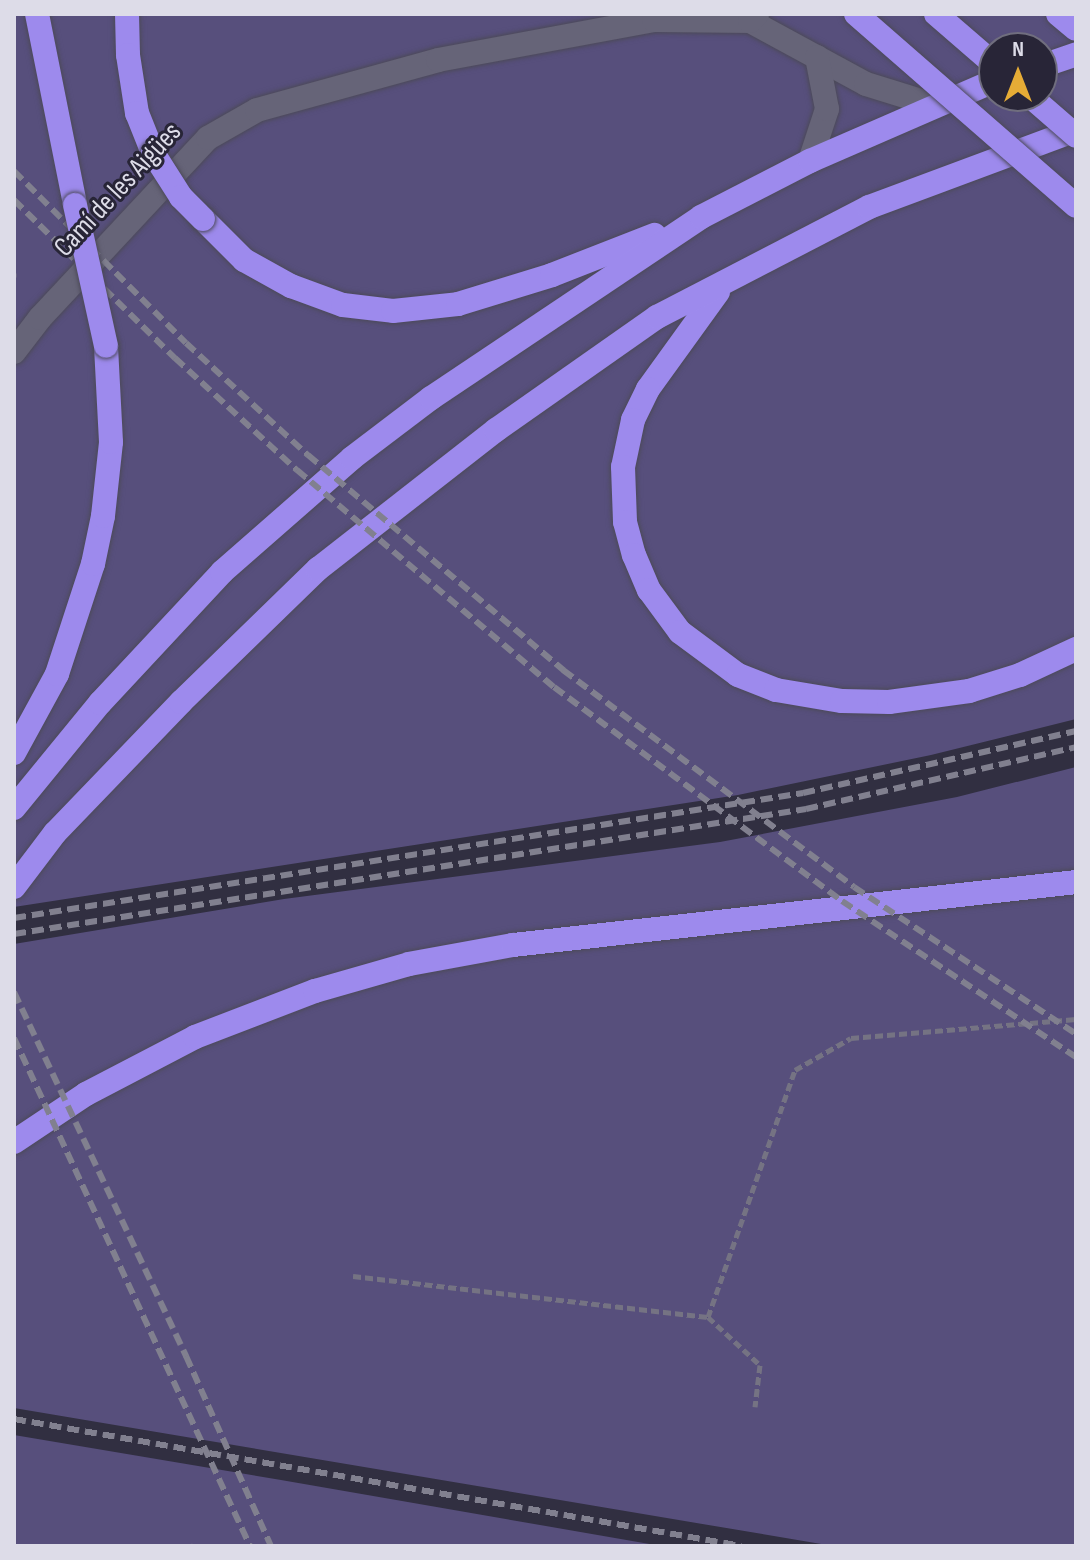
<!DOCTYPE html>
<html>
<head>
<meta charset="utf-8">
<style>
  body { margin:0 }
  #map { position:relative; width:1090px; height:1560px; overflow:hidden; background:#312f41; font-family:"Sofia Sans Condensed",sans-serif }
  div>[style] { position:absolute }
  [style*='--x'] { left:calc(var(--x)*1px); top:calc(var(--y)*1px); width:calc(var(--w)*1px); rotate:calc(var(--a)*1deg) }
  .green>* { inset:0; background:#574f7c }
  .path>* { height:5px; margin-top:-2.5px; transform-origin:0; background:repeating-linear-gradient(90deg,#757383 0 8px,transparent 0 12px) }
  .roads { filter:drop-shadow(0 0 2px #4c4a59) drop-shadow(0 0 2px #4c4a59) }
  .minor>* { height:24px; margin:-12px; padding:0 12px; transform-origin:12px; border-radius:12px; background:#666478 }
  .highway>* { height:24px; margin:-12px; padding:0 12px; transform-origin:12px; border-radius:12px; background:#9d8aed }
  .rail>* { height:6px; margin-top:-3px; transform-origin:0; background:repeating-linear-gradient(90deg,#81808f 0 12px,transparent 0 18px) }
  .bridges { filter:drop-shadow(0 0 2px #4c4a59) drop-shadow(0 0 2px #4c4a59) }
  .highway-bridge>* { height:24px; margin:-12px; padding:0 12px; transform-origin:12px; border-radius:12px; background:#9d8aed }
  span { translate:-50% -50%; white-space:nowrap; text-align:center; line-height:1.15; -webkit-text-stroke:6px #282537; paint-order:stroke }
  .street-label { font-size:28px; color:#dddce8 }
  .frame { position:absolute; inset:0; border:16px solid #dddce8; pointer-events:none }
  .north { position:absolute; left:978px; top:32px; width:80px; height:80px; box-sizing:border-box; background:#282537; border:2px solid #706e7e; border-radius:50%; rotate:0deg; font-size:22px; font-weight:700; line-height:32px; text-align:center; color:#dddce8 }
  .north::after { content:''; display:block; margin:auto; width:28px; height:36px; background:#e6ac36; clip-path:polygon(50% 0,100% 100%,50% 72%,0 100%) }
</style>
</head>
<body>
<div id="map">
  <div class="green">
    <i style="clip-path:polygon(evenodd,14px 14px,1076px 14px,1076px 719px,931px 755px,738px 795px,14px 907px,14px 14px,994px 48px,1042px 48px,1042px 96px,994px 96px,994px 48px)"></i>
    <i style="clip-path:polygon(1076px 767px,1076px 1546px,833px 1546px,14px 1408px,14px 944px,284px 899px,720px 842px,957px 797px)"></i>
    <i style="clip-path:polygon(14px 1435px,281px 1480px,661px 1546px,14px 1546px)"></i>
  </div>
  <div class="path">
    <i style="--x:14;--y:273;--w:4;--a:90"></i>
    <i style="--x:353;--y:1276;--w:357;--a:6.6"></i>
    <i style="--x:708;--y:1317;--w:262;--a:-70.6"></i>
    <i style="--x:795;--y:1070;--w:64;--a:-29.7"></i>
    <i style="--x:851;--y:1038;--w:226;--a:-4.8"></i>
    <i style="--x:708;--y:1317;--w:71;--a:42.7"></i>
    <i style="--x:760;--y:1365;--w:42;--a:96.8"></i>
    <i style="--x:193;--y:1546;--w:2;--a:-63"></i>
  </div>
  <div class="roads">
    <div class="minor">
      <i style="--x:750;--y:21;--w:132;--a:28.5"></i>
      <i style="--x:866;--y:84;--w:71;--a:17.2"></i>
      <i style="--x:810;--y:161;--w:55;--a:-71.9"></i>
      <i style="--x:827;--y:109;--w:53;--a:-100.9"></i>
      <i style="--x:14;--y:352;--w:43;--a:-52.6"></i>
      <i style="--x:40;--y:318;--w:246;--a:-47"></i>
      <i style="--x:208;--y:138;--w:56;--a:-29.7"></i>
      <i style="--x:257;--y:110;--w:188;--a:-15.4"></i>
      <i style="--x:438;--y:60;--w:220;--a:-10.5"></i>
      <i style="--x:654;--y:20;--w:96;--a:0.6"></i>
      <i style="--x:750;--y:21;--w:10;--a:-45"></i>
    </div>
    <div class="highway">
      <i style="--x:37;--y:14;--w:195;--a:78.7"></i>
      <i style="--x:127;--y:14;--w:41;--a:88.6"></i>
      <i style="--x:128;--y:55;--w:59;--a:81.2"></i>
      <i style="--x:137;--y:113;--w:43;--a:68.2"></i>
      <i style="--x:936;--y:14;--w:77;--a:40.8"></i>
      <i style="--x:1058;--y:14;--w:23;--a:40"></i>
      <i style="--x:1042;--y:66;--w:36;--a:-19"></i>
      <i style="--x:203;--y:219;--w:58;--a:45"></i>
      <i style="--x:244;--y:260;--w:54;--a:29"></i>
      <i style="--x:291;--y:286;--w:55;--a:20.1"></i>
      <i style="--x:343;--y:305;--w:50;--a:6.8"></i>
      <i style="--x:393;--y:311;--w:65;--a:-6.1"></i>
      <i style="--x:458;--y:304;--w:98;--a:-17.1"></i>
      <i style="--x:552;--y:275;--w:110;--a:-21.4"></i>
      <i style="--x:718;--y:292;--w:120;--a:125.8"></i>
      <i style="--x:648;--y:389;--w:34;--a:116"></i>
      <i style="--x:633;--y:420;--w:48;--a:102"></i>
      <i style="--x:623;--y:467;--w:55;--a:87.9"></i>
      <i style="--x:625;--y:522;--w:34;--a:75"></i>
      <i style="--x:634;--y:555;--w:38;--a:67"></i>
      <i style="--x:649;--y:590;--w:52;--a:53.6"></i>
      <i style="--x:680;--y:632;--w:72;--a:36.6"></i>
      <i style="--x:738;--y:675;--w:41;--a:21.5"></i>
      <i style="--x:776;--y:690;--w:67;--a:9.5"></i>
      <i style="--x:842;--y:701;--w:47;--a:1.2"></i>
      <i style="--x:889;--y:702;--w:81;--a:-7.8"></i>
      <i style="--x:969;--y:691;--w:53;--a:-17.4"></i>
      <i style="--x:1020;--y:675;--w:62;--a:-24.9"></i>
      <i style="--x:14;--y:753;--w:90;--a:-61.4"></i>
      <i style="--x:57;--y:674;--w:116;--a:-71.9"></i>
      <i style="--x:93;--y:564;--w:49;--a:-78.2"></i>
      <i style="--x:103;--y:516;--w:74;--a:-83.8"></i>
      <i style="--x:111;--y:442;--w:96;--a:-93"></i>
      <i style="--x:14;--y:808;--w:136;--a:-50.7"></i>
      <i style="--x:100;--y:703;--w:179;--a:-47"></i>
      <i style="--x:222;--y:572;--w:173;--a:-41.2"></i>
      <i style="--x:352;--y:458;--w:99;--a:-37.2"></i>
      <i style="--x:431;--y:398;--w:325;--a:-33.8"></i>
      <i style="--x:701;--y:217;--w:123;--a:-27.2"></i>
      <i style="--x:810;--y:161;--w:201;--a:-23.5"></i>
      <i style="--x:14;--y:887;--w:68;--a:-52.8"></i>
      <i style="--x:55;--y:833;--w:182;--a:-46.1"></i>
      <i style="--x:181;--y:702;--w:191;--a:-44.2"></i>
      <i style="--x:318;--y:569;--w:226;--a:-38"></i>
      <i style="--x:496;--y:430;--w:197;--a:-35.1"></i>
      <i style="--x:657;--y:317;--w:239;--a:-27.4"></i>
      <i style="--x:869;--y:207;--w:221;--a:-20.4"></i>
      <i style="--x:14;--y:1142;--w:87;--a:-33.7"></i>
      <i style="--x:86;--y:1094;--w:123;--a:-27.6"></i>
      <i style="--x:195;--y:1037;--w:129;--a:-21"></i>
      <i style="--x:315;--y:991;--w:98;--a:-16"></i>
      <i style="--x:409;--y:964;--w:106;--a:-10.4"></i>
      <i style="--x:513;--y:945;--w:567;--a:-6.38"></i>
    </div>
  </div>
  <div class="rail">
    <i style="--x:14;--y:171;--w:243;--a:45"></i>
    <i style="--x:186;--y:343;--w:166;--a:42.6"></i>
    <i style="--x:308;--y:455;--w:334;--a:40.1"></i>
    <i style="--x:563;--y:670;--w:363;--a:36.7"></i>
    <i style="--x:854;--y:887;--w:266;--a:33.5"></i>
    <i style="--x:14;--y:200;--w:226;--a:44.5"></i>
    <i style="--x:175;--y:358;--w:166;--a:42.6"></i>
    <i style="--x:297;--y:470;--w:336;--a:40.2"></i>
    <i style="--x:554;--y:687;--w:359;--a:36.6"></i>
    <i style="--x:842;--y:901;--w:281;--a:33.7"></i>
    <i style="--x:14;--y:918;--w:799;--a:-9"></i>
    <i style="--x:803;--y:793;--w:280;--a:-12.8"></i>
    <i style="--x:14;--y:934;--w:802;--a:-8.97"></i>
    <i style="--x:806;--y:809;--w:277;--a:-12.9"></i>
    <i style="--x:14;--y:992;--w:403;--a:64.7"></i>
    <i style="--x:186;--y:1356;--w:208;--a:65.9"></i>
    <i style="--x:14;--y:1038;--w:560;--a:65.08"></i>
    <i style="--x:14;--y:1419;--w:739;--a:9.9"></i>
  </div>
  <div class="bridges">
    <div class="highway-bridge">
      <i style="--x:856;--y:14;--w:292;--a:41.1"></i>
      <i style="--x:1030;--y:96;--w:61;--a:41"></i>
      <i style="--x:153;--y:153;--w:52;--a:57.5"></i>
      <i style="--x:181;--y:197;--w:31;--a:45"></i>
      <i style="--x:75;--y:205;--w:144;--a:77.6"></i>
    </div>
  </div>
  <div class="street-label">
    <span style="left:118px;top:190px;rotate:-47deg">Camí de les Aigües</span>
  </div>
  <div class="frame"></div>
  <div class="north">N</div>
</div>
</body>
</html>
